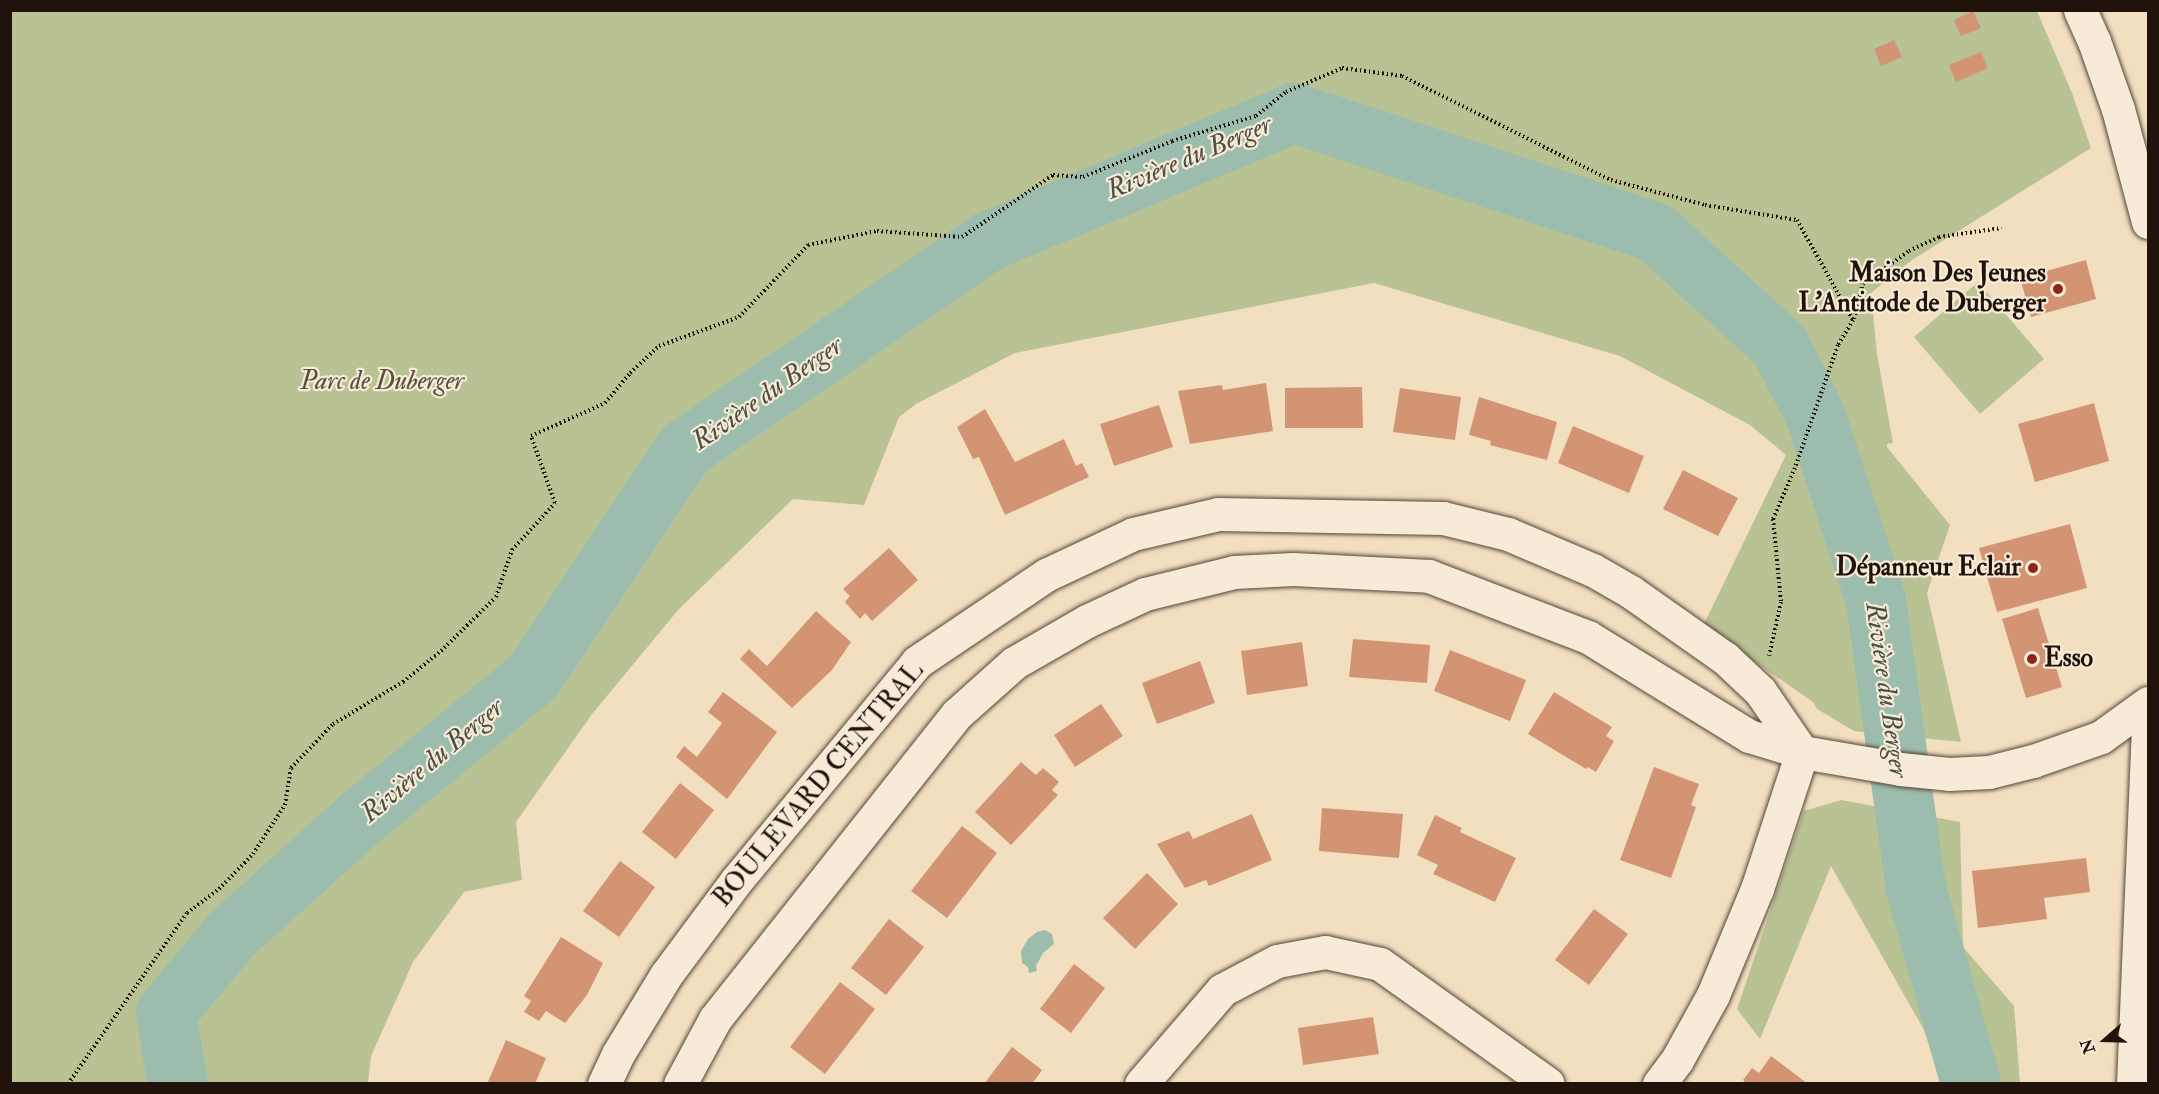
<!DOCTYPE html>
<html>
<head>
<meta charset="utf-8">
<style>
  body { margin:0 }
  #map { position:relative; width:2159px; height:1094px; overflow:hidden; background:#f2dfc0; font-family:"IM FELL Double Pica",serif }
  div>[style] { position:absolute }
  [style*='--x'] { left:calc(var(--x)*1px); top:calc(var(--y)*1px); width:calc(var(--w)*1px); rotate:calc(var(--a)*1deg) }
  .green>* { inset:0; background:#b9c293 }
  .water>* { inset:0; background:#9cbdad }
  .river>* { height:60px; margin:-30px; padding:0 30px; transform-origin:30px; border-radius:30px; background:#9cbdad }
  .building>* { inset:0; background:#d39474 }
  .path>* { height:4px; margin-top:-2px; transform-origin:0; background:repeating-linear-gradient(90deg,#1f130c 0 1.5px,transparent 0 4.5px) }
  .roads { filter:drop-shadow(0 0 2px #544639) drop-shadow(0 0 2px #544639) }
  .street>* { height:33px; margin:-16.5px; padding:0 16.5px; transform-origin:16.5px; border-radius:16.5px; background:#f7ead6 }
  .secondary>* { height:33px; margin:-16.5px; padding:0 16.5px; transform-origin:16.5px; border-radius:16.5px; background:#f7ead6 }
  .dots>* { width:16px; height:16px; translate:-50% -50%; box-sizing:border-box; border:3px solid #f7ead6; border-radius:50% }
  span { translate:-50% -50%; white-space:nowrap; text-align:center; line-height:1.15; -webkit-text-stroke:4.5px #f7ead6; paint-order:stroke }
  .poi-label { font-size:26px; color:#1f130c; font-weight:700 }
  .right { translate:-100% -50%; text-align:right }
  .left { translate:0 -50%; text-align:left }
  .park-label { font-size:26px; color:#55503b; font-style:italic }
  .street-label { font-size:26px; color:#1f130c }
  .water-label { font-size:27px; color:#4b4e44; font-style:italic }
  .frame { position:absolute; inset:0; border:12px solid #1f130c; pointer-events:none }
  .north { position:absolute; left:2075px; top:1010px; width:60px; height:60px; -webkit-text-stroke:4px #f7ead6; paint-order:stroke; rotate:250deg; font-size:16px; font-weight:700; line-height:24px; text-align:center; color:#1f130c }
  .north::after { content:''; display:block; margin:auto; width:21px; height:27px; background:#1f130c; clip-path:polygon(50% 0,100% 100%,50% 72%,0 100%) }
</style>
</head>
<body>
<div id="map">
  <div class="green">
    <i style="clip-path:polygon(10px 11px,2037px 11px,2072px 93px,2091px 148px,1912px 260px,1871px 293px,1877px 354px,1893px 443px,1887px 444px,1887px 447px,1950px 525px,1927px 593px,1961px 742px,1854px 731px,1817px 709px,1813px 702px,1703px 626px,1786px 455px,1750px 425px,1620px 356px,1374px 283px,1015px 353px,916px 404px,899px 417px,864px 505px,793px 499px,679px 609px,592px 714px,516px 822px,522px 880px,464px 892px,413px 962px,371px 1056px,368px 1083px,11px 1083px)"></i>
    <i style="clip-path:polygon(1978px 282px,2044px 359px,1980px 414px,1914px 337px)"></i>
    <i style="clip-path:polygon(1841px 800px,1960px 822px,1963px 947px,2014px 1006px,2020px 1083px,1941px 1083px,1924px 1030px,1831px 866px,1760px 1039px,1737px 1009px,1804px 811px)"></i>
  </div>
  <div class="water">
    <i style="clip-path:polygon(1045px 930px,1052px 934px,1054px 944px,1043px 953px,1036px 966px,1037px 971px,1029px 973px,1028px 967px,1022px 963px,1021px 951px,1028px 939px,1037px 932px)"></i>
  </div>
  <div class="river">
    <i style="--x:178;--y:1084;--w:72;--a:-99.6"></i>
    <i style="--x:166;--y:1013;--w:104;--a:-50.1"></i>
    <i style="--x:233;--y:933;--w:173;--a:-42"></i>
    <i style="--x:362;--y:817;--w:222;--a:-39.3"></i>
    <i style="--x:534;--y:676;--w:273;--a:-56.4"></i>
    <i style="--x:685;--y:449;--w:366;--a:-34.4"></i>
    <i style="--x:987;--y:242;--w:333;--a:-22.8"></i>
    <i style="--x:1294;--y:113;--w:381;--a:18.3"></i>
    <i style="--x:1656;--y:233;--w:168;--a:42.3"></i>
    <i style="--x:1780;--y:346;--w:76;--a:62.8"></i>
    <i style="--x:1815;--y:414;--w:197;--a:71.9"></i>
    <i style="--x:1876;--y:601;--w:291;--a:82.1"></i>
    <i style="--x:1916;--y:889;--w:203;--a:74.2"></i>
  </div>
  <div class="building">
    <i style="clip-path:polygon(1973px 11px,1981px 28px,1961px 36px,1954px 20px)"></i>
    <i style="clip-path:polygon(1894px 40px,1902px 57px,1881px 66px,1874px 49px)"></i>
    <i style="clip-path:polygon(1981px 52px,1988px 68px,1956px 82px,1949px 65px)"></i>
    <i style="clip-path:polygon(2086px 260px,2096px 299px,2031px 317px,2020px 278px)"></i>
    <i style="clip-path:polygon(1266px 383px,1273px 431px,1190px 444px,1178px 391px,1222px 385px,1223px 390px)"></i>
    <i style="clip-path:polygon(1362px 387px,1363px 428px,1285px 428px,1285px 388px)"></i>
    <i style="clip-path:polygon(1400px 388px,1461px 397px,1455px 440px,1393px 432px)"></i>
    <i style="clip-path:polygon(1479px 397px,1557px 422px,1547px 460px,1490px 445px,1491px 441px,1469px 435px)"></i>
    <i style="clip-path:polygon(2094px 403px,2109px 461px,2035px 482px,2018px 424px)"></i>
    <i style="clip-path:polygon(1159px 405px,1173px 447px,1114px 466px,1100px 424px)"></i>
    <i style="clip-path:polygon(985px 409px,1015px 462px,1064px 439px,1076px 466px,1082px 463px,1089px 477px,1005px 515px,979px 457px,973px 459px,957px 427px)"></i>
    <i style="clip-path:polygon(1573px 426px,1644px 456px,1629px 493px,1558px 463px)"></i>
    <i style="clip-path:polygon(1683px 470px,1738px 498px,1718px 536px,1663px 509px)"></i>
    <i style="clip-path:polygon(2070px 524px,2087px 588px,1997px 612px,1979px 548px)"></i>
    <i style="clip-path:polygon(889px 548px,918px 580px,872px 621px,865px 613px,860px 619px,845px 602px,850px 596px,843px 589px)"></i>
    <i style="clip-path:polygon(2038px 608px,2062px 687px,2026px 698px,2002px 619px)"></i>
    <i style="clip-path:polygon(816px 611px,851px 642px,832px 670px,792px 708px,740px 659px,749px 649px,767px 666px)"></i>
    <i style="clip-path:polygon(1353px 639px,1430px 645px,1427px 683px,1349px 677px)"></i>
    <i style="clip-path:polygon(1302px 642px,1308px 686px,1247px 695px,1241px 651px)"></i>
    <i style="clip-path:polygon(1450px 650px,1526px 680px,1510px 721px,1434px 691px)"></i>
    <i style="clip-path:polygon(1200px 661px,1215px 703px,1157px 724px,1142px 683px)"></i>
    <i style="clip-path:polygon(723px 692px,777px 732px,727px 799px,676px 757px,684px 746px,697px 757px,722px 723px,708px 712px)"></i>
    <i style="clip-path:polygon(1554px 692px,1612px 727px,1606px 736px,1614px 741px,1596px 772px,1588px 767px,1586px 769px,1528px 734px)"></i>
    <i style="clip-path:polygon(1101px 704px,1123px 736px,1075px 767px,1054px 735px)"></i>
    <i style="clip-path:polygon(1021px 762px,1036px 775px,1043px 768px,1059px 782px,1052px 790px,1058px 795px,1011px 845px,975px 812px)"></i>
    <i style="clip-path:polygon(1654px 767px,1699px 784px,1691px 805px,1696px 807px,1671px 878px,1620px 860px)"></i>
    <i style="clip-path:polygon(680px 783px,714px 810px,676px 859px,642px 832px)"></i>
    <i style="clip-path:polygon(1322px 808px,1403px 814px,1399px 858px,1319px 851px)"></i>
    <i style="clip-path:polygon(1252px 814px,1272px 860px,1209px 886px,1206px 880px,1185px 888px,1157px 844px,1189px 831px,1193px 839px)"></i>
    <i style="clip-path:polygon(1435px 815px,1462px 828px,1460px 832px,1516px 858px,1495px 902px,1433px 874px,1438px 865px,1417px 855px)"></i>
    <i style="clip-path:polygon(962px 826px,997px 853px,947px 918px,911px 891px)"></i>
    <i style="clip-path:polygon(2086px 858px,2090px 892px,2044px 898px,2047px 919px,1978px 928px,1972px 871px)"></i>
    <i style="clip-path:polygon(620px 861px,655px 887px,619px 937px,583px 911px)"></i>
    <i style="clip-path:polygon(1147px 873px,1178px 904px,1135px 949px,1103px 918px)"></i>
    <i style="clip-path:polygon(1594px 909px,1628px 934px,1589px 985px,1555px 960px)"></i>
    <i style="clip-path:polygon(889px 919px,924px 947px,886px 995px,851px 968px)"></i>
    <i style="clip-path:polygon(561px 937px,603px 963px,587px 995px,565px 1023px,546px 1011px,539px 1021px,524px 1012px,531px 1001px,524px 996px)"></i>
    <i style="clip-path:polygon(1074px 964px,1105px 988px,1071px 1033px,1040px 1009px)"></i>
    <i style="clip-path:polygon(840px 982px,875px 1009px,825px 1074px,790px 1047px)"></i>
    <i style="clip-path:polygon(1373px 1017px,1379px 1054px,1303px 1065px,1298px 1028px)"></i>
    <i style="clip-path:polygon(506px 1040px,546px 1058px,535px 1084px,487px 1084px)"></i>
    <i style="clip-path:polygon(1012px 1047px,1042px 1070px,1032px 1084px,984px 1084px)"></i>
    <i style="clip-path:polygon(1771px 1056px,1808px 1084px,1747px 1084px,1743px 1080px,1752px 1068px,1759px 1073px)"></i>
  </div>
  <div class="path">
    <i style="--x:1854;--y:319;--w:36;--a:-76"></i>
    <i style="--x:1863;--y:284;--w:57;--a:-35.7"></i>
    <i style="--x:1909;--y:251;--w:33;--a:-25"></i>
    <i style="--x:1939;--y:237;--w:63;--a:-8.3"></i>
    <i style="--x:68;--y:1084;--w:208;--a:-55.2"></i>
    <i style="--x:187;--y:913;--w:40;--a:-37"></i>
    <i style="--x:219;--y:889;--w:49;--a:-45.8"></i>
    <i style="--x:253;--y:854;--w:59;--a:-56.9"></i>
    <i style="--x:285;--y:805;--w:37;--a:-81"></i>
    <i style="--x:291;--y:768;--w:61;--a:-46.3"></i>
    <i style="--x:333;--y:724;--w:82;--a:-31"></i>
    <i style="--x:403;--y:682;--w:49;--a:-39.2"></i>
    <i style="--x:441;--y:651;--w:77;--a:-44.5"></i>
    <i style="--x:496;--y:597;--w:50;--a:-71.2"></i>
    <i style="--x:512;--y:550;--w:64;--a:-47.5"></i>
    <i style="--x:555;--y:503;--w:71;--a:-109.7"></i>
    <i style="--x:531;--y:436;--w:81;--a:-24"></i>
    <i style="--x:605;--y:403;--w:39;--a:-50"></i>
    <i style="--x:630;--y:373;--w:40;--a:-43"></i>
    <i style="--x:659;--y:346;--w:85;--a:-19.9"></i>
    <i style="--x:739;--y:317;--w:100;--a:-46.2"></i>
    <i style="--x:808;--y:245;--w:70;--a:-11.5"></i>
    <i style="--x:877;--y:231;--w:85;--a:4"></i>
    <i style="--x:962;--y:237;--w:110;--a:-34.3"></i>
    <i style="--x:1053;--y:175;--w:30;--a:4"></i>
    <i style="--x:1083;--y:177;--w:96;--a:-22"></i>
    <i style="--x:1172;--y:141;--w:88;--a:-16.6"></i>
    <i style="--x:1256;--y:116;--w:38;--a:-39"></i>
    <i style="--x:1286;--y:92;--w:61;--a:-23.2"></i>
    <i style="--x:1342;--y:68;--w:61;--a:7.6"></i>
    <i style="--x:1402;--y:76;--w:233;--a:26.5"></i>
    <i style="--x:1611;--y:180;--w:97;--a:14.9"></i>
    <i style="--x:1705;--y:205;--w:93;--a:9.3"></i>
    <i style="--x:1797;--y:220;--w:115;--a:60.8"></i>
    <i style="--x:1853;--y:320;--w:29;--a:121"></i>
    <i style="--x:1838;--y:345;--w:130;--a:109.3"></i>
    <i style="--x:1795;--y:468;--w:56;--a:113.3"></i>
    <i style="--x:1773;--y:519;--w:83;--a:84.5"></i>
    <i style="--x:1781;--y:602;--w:55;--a:102.5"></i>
  </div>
  <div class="roads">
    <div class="street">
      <i style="--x:1141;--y:1084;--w:124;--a:-49.2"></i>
      <i style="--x:1222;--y:990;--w:62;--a:-27.8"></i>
      <i style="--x:1277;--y:961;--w:49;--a:-10.6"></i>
      <i style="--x:1325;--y:952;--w:56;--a:12.3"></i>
      <i style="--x:1380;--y:964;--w:206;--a:35.5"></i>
      <i style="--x:1659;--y:1084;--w:30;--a:-53"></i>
      <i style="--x:1677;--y:1060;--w:74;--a:-61"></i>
      <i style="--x:1713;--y:995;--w:115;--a:-67.5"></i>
      <i style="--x:1757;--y:889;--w:144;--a:-71.8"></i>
    </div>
    <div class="secondary">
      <i style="--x:2080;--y:10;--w:34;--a:66"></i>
      <i style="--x:2094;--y:41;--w:72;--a:70.6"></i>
      <i style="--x:2118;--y:109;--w:117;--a:75.1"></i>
      <i style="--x:604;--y:1084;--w:33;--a:-65"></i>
      <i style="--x:618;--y:1054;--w:92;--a:-58.7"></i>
      <i style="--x:666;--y:975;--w:117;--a:-53.3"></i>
      <i style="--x:736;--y:881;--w:284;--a:-50.4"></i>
      <i style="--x:917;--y:662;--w:156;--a:-34"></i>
      <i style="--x:1046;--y:575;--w:96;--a:-25.2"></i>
      <i style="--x:1133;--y:534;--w:87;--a:-13.2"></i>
      <i style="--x:1218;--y:514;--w:225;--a:1"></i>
      <i style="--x:1443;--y:518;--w:67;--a:13.8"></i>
      <i style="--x:1508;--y:534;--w:92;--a:23"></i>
      <i style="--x:1593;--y:570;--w:44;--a:30.1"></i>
      <i style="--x:1631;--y:592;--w:115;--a:35.1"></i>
      <i style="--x:1725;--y:658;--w:48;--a:43.3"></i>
      <i style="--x:1760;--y:691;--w:74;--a:55.5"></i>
      <i style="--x:680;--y:1084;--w:74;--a:-61.7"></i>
      <i style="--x:715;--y:1019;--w:389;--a:-51.6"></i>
      <i style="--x:957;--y:714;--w:76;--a:-41.8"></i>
      <i style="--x:1014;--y:663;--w:84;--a:-29.9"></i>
      <i style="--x:1087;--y:621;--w:64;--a:-25"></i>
      <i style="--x:1145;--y:594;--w:92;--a:-13.9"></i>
      <i style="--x:1234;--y:572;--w:59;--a:-2.9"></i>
      <i style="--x:1293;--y:569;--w:136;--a:2.9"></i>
      <i style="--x:1429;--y:576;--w:170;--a:21"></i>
      <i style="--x:1588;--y:637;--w:189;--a:31.6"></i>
      <i style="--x:1749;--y:736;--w:55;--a:16.8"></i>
      <i style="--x:1802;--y:752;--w:99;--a:9.8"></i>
      <i style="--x:1900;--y:769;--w:49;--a:5.8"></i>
      <i style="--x:1949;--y:774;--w:40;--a:-2.9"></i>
      <i style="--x:1989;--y:772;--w:45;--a:-14"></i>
      <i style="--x:2033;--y:761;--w:72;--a:-19.4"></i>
      <i style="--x:2101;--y:737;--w:58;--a:-35.9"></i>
      <i style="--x:2133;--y:1084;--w:354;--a:-87.6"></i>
    </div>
  </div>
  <div class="dots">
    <i style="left:2058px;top:289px;background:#8f2418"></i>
    <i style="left:2033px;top:568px;background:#8f2418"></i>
    <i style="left:2032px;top:659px;background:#8f2418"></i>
  </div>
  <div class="poi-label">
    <span class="right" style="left:2046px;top:289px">Maison Des Jeunes<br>L'Antitode de Duberger</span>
    <span class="right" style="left:2021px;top:568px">Dépanneur Eclair</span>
    <span class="left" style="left:2044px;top:659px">Esso</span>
  </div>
  <div class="park-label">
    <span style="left:382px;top:382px">Parc de Duberger</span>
  </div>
  <div class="street-label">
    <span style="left:819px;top:785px;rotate:-50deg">BOULEVARD CENTRAL</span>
  </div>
  <div class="water-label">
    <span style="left:1189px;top:157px;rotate:-23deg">Rivière du Berger</span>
    <span style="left:767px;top:393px;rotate:-35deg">Rivière du Berger</span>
    <span style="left:1887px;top:690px;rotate:82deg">Rivière du Berger</span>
    <span style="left:432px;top:760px;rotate:-40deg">Rivière du Berger</span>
  </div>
  <div class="frame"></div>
  <div class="north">N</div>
</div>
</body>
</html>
